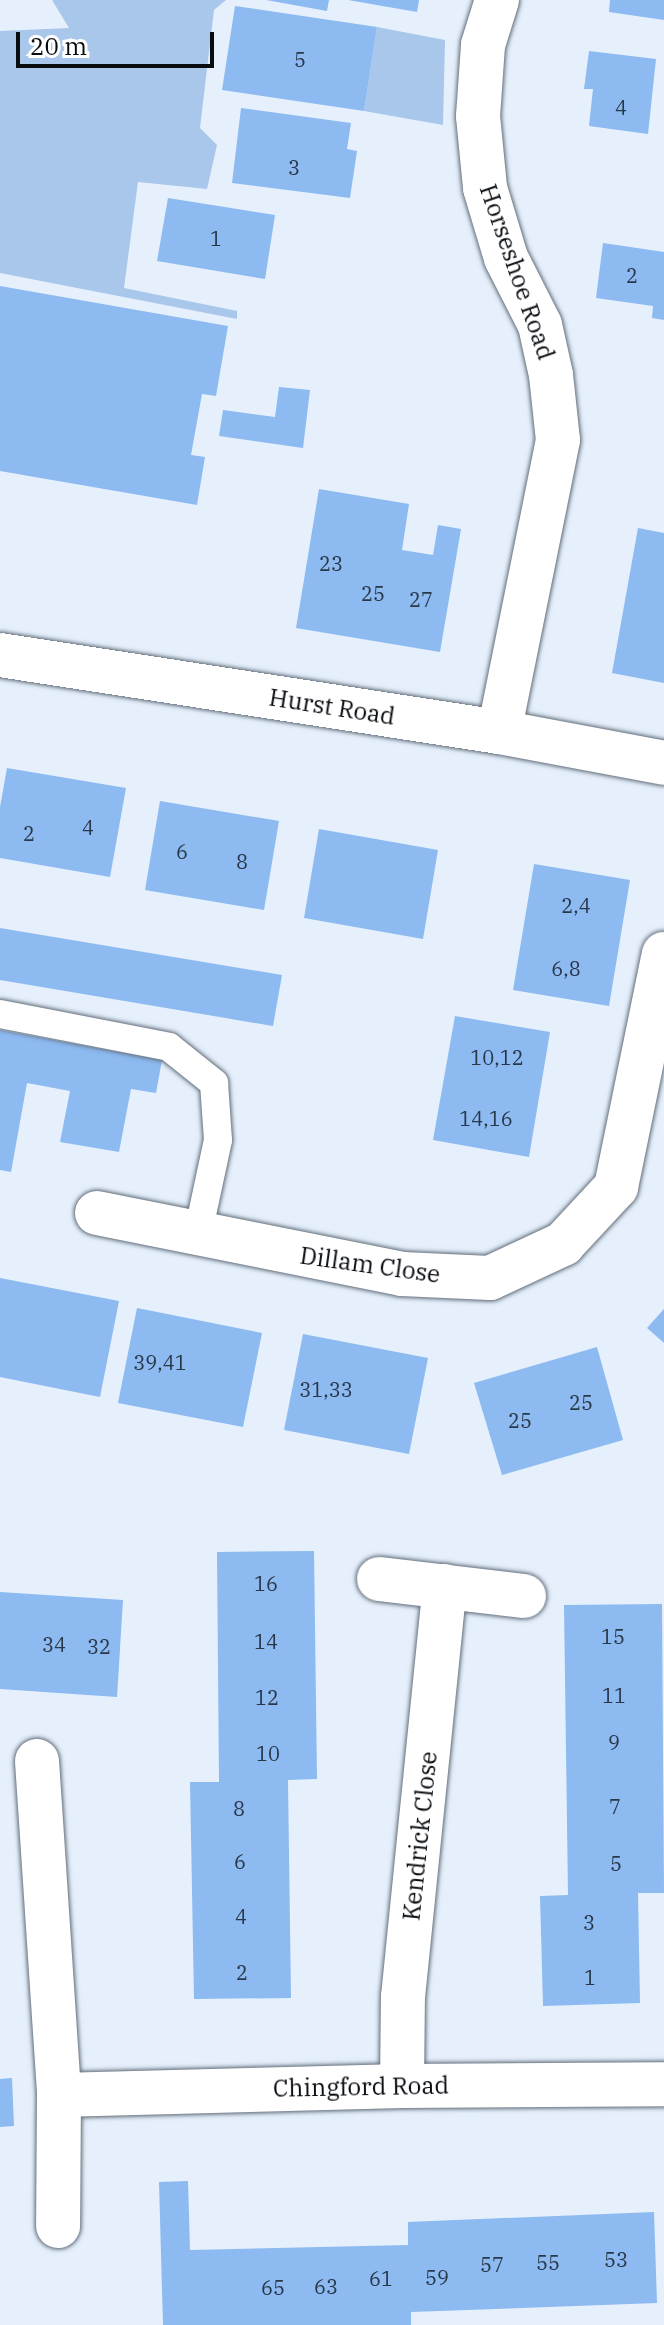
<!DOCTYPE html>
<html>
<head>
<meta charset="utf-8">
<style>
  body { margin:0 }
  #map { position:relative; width:664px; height:2325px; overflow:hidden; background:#e5f0fc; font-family:"IBM Plex Serif",serif }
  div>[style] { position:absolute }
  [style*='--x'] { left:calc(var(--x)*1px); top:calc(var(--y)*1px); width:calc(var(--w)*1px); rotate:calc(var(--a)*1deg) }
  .green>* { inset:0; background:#a9c7eb }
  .building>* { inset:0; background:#8cbaf1 }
  .roads { filter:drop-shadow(0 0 2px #636e7b) drop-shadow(0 0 2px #636e7b) }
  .service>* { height:28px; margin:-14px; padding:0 14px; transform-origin:14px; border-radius:14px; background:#fff }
  .minor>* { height:44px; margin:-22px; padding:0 22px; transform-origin:22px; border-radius:22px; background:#fff }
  span { translate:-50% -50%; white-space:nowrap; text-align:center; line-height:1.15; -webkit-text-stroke:7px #fff; paint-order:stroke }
  .number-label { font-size:20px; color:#293849 }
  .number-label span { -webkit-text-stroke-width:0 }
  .street-label { font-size:24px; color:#080c11 }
  .scale { position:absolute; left:16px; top:32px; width:198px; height:36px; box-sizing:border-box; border:4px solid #080c11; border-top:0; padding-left:10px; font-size:24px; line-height:28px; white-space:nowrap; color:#080c11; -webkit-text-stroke:6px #fff; paint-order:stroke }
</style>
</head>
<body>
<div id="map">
  <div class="green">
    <i style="clip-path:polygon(52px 0,226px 0,214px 10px,200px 128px,217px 145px,207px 189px,138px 182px,124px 288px,237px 311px,237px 319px,0 273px,0 31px,69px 28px)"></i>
    <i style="clip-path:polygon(377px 27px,445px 40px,443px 125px,364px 111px)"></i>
  </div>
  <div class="building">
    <i style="clip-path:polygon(266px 0,329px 0,327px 11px)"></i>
    <i style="clip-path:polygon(348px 0,419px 0,417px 12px)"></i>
    <i style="clip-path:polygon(610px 0,664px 0,664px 20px,609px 12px)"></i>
    <i style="clip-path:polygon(235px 6px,377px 27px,364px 111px,222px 90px)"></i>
    <i style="clip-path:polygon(589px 51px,656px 59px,648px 134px,589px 126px,593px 89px,584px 89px)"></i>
    <i style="clip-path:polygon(241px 108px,351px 123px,347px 149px,357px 151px,350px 198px,232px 183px)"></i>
    <i style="clip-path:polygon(168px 198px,275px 215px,265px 279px,157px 261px)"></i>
    <i style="clip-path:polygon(603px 243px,664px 252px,664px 320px,652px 318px,653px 306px,596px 298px)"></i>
    <i style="clip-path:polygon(0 286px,228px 326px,216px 396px,202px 394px,191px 455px,205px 457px,197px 505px,0 471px)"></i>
    <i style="clip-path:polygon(279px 387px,310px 390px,303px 448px,219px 436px,223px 410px,275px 417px)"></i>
    <i style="clip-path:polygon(319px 489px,409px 504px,402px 550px,433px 555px,438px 525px,461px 529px,440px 652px,296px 628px)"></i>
    <i style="clip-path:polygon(638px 528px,664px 533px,664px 683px,612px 673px)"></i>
    <i style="clip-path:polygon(7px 768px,126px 788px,110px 877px,0 858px,0 807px)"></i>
    <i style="clip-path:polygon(160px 801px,279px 821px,264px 910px,145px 890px)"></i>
    <i style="clip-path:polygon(319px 829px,438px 850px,423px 939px,304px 918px)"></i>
    <i style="clip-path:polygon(534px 864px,630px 880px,609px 1006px,513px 990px)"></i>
    <i style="clip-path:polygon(0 928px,282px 975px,273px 1026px,0 980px)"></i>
    <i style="clip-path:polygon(455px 1016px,550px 1032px,529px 1157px,433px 1140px)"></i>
    <i style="clip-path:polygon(0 1030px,162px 1060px,156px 1093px,131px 1089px,119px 1152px,60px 1142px,70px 1091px,27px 1083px,11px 1172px,0 1170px)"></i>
    <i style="clip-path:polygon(0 1278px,119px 1301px,100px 1397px,0 1377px)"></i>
    <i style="clip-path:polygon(137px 1308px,262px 1333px,243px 1427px,118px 1403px)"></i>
    <i style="clip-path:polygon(664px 1309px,664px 1343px,647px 1328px)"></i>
    <i style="clip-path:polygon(303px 1334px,428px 1358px,409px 1454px,284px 1430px)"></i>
    <i style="clip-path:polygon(597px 1347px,623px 1440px,502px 1475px,474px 1383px)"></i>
    <i style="clip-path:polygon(314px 1551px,317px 1779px,288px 1780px,291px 1998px,194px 1999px,190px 1782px,219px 1782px,217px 1552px)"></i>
    <i style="clip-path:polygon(0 1592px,123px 1600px,117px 1697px,0 1689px)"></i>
    <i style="clip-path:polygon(662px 1604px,664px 1893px,638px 1893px,640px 2003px,543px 2006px,540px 1896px,568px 1895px,564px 1605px)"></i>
    <i style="clip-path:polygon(12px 2078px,14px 2126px,0 2127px,0 2079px)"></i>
    <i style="clip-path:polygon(188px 2181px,190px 2250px,408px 2245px,408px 2222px,654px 2212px,657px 2303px,411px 2312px,411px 2325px,163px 2325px,159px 2182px)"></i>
  </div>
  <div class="roads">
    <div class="service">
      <i style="--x:0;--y:1014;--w:172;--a:11"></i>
      <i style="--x:169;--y:1047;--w:58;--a:38.7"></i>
      <i style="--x:214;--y:1083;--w:57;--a:86"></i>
      <i style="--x:218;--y:1140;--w:95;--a:102.1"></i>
    </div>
    <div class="minor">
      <i style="--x:497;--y:0;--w:47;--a:107.3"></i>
      <i style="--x:483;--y:45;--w:71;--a:94"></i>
      <i style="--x:478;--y:116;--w:72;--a:84.4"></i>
      <i style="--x:485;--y:188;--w:73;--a:73.3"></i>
      <i style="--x:506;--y:258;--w:75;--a:63.1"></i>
      <i style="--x:540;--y:325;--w:51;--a:77.6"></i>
      <i style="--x:551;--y:375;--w:65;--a:83.9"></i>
      <i style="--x:558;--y:440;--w:298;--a:101.4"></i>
      <i style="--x:0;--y:655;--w:505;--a:8.77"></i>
      <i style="--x:499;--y:732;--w:168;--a:10.6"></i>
      <i style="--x:97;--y:1213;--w:311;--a:11.3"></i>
      <i style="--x:402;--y:1274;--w:88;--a:2.6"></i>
      <i style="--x:490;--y:1278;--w:81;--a:-25"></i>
      <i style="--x:563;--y:1244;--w:78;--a:-47.1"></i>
      <i style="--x:616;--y:1187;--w:238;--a:-78.4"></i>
      <i style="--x:379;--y:1579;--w:146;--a:6.7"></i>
      <i style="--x:37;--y:1761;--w:335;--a:86.2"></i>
      <i style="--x:59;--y:2095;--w:131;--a:90.4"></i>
      <i style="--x:402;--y:2086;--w:89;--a:-89.4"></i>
      <i style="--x:403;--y:1997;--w:413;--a:-84.2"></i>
      <i style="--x:59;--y:2095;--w:343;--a:-1.5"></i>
      <i style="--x:402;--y:2086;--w:262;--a:-0.4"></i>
    </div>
  </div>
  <div class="number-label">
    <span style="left:300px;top:59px">5</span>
    <span style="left:621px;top:107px">4</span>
    <span style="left:294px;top:167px">3</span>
    <span style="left:216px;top:238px">1</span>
    <span style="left:632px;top:275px">2</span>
    <span style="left:331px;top:563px">23</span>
    <span style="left:373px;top:593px">25</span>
    <span style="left:421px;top:599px">27</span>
    <span style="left:88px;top:827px">4</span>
    <span style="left:29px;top:833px">2</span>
    <span style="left:182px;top:851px">6</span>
    <span style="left:242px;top:861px">8</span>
    <span style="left:576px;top:905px">2,4</span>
    <span style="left:566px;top:968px">6,8</span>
    <span style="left:497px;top:1057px">10,12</span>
    <span style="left:486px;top:1118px">14,16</span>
    <span style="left:160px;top:1362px">39,41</span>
    <span style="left:326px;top:1389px">31,33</span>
    <span style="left:581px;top:1402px">25</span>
    <span style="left:520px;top:1420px">25</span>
    <span style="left:266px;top:1583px">16</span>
    <span style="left:613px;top:1636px">15</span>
    <span style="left:266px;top:1641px">14</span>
    <span style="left:54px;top:1644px">34</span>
    <span style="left:99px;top:1646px">32</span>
    <span style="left:614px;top:1695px">11</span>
    <span style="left:267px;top:1697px">12</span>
    <span style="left:614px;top:1742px">9</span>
    <span style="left:268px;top:1753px">10</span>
    <span style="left:615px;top:1806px">7</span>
    <span style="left:239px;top:1808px">8</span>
    <span style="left:240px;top:1861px">6</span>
    <span style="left:616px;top:1863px">5</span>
    <span style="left:241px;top:1916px">4</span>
    <span style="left:589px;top:1922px">3</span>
    <span style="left:242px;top:1972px">2</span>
    <span style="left:590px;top:1977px">1</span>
    <span style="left:616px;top:2259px">53</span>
    <span style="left:548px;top:2262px">55</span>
    <span style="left:492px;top:2264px">57</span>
    <span style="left:437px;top:2277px">59</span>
    <span style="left:381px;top:2278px">61</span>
    <span style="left:326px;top:2286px">63</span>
    <span style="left:273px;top:2287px">65</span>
  </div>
  <div class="street-label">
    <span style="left:517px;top:272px;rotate:71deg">Horseshoe Road</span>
    <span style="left:332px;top:707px;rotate:9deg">Hurst Road</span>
    <span style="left:370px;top:1265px;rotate:8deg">Dillam Close</span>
    <span style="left:420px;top:1836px;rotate:-84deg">Kendrick Close</span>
    <span style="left:361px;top:2087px;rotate:-1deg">Chingford Road</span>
  </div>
  <div class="scale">20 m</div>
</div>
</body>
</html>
